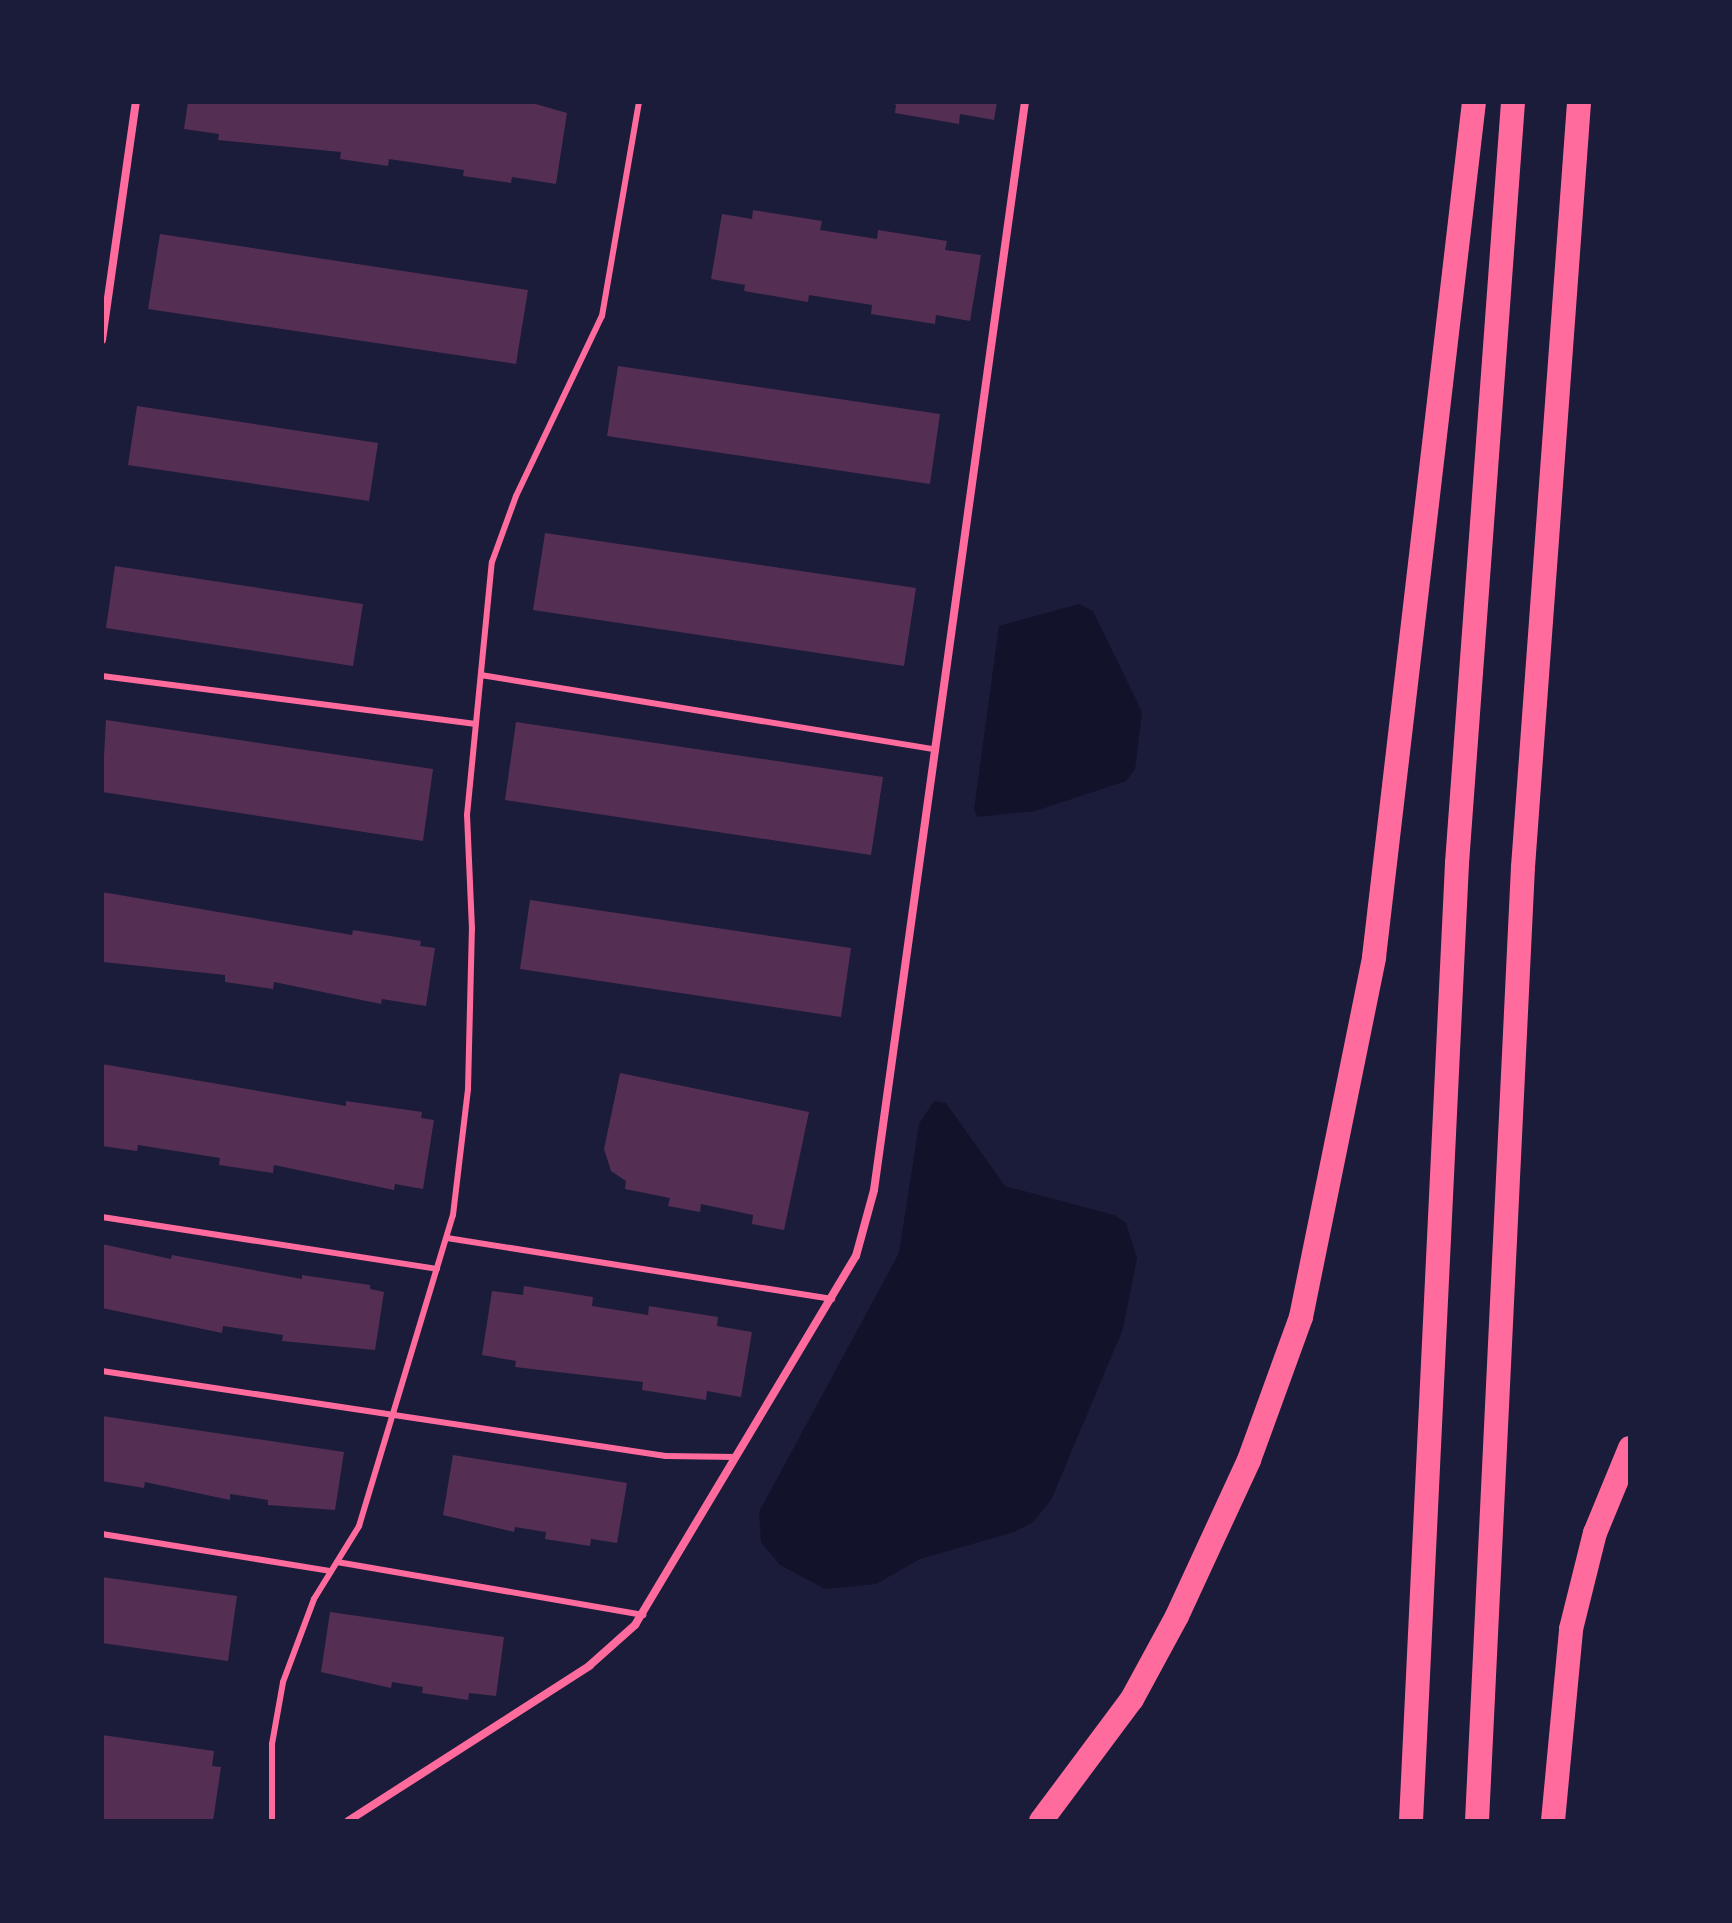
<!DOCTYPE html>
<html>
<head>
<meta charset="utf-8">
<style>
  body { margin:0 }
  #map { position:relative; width:1732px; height:1923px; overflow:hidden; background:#1b1b3a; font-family:"Zilla Slab",serif }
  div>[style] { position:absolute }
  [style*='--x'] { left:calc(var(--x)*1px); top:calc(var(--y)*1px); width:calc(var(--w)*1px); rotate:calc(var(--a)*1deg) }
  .water>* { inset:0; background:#12122b }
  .building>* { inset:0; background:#542f53 }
  .service>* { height:6px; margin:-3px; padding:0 3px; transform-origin:3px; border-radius:3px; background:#ff6b9d }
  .minor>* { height:8px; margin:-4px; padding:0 4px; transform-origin:4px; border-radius:4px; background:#ff6b9d }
  .motorway>* { height:24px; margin:-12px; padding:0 12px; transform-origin:12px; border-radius:12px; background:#ff6b9d }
  span { translate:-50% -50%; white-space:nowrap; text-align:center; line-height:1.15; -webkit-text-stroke:6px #1b1b3a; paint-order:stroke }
  .frame { position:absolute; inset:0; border:104px solid #1b1b3a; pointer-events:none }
</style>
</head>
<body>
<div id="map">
  <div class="water">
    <i style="clip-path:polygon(1079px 604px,1093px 611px,1142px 712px,1135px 769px,1126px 781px,1035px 811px,978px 817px,974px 810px,999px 626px)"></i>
    <i style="clip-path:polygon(934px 1101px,946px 1103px,1005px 1186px,1114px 1215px,1126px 1223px,1137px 1258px,1123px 1329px,1051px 1500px,1033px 1522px,1014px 1532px,920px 1559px,876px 1584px,825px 1589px,780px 1565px,761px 1542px,759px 1512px,899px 1253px,919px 1124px)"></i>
  </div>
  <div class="building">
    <i style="clip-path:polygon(188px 102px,529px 102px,567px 113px,556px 184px,512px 177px,511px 183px,463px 176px,464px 170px,389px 159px,388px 166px,340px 159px,341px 152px,218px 140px,219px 134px,184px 129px)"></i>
    <i style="clip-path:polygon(890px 102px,997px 102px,994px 120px,960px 114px,959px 124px,895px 113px,896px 105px)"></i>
    <i style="clip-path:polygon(753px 210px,822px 221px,820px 230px,877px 239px,878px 230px,947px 241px,945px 250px,981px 255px,970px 321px,936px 315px,935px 324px,871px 314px,872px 305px,809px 295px,808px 302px,744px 291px,745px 285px,711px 279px,722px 214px,752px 219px)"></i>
    <i style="clip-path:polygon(160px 234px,528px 290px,516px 364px,148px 309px)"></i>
    <i style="clip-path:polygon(618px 366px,940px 414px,930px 484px,607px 436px)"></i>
    <i style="clip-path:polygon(137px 406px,378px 443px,369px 501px,128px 465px)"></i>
    <i style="clip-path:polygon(545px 533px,916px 588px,904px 666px,533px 610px)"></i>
    <i style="clip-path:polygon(115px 566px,363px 604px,353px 666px,106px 628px)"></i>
    <i style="clip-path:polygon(106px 720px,433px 769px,423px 841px,102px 792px)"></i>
    <i style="clip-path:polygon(516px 722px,883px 777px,871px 855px,505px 800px)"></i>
    <i style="clip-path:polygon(102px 892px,352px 935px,353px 930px,421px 941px,420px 946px,435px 948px,426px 1006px,382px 999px,381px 1004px,274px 982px,273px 989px,225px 982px,225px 975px,103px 962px)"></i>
    <i style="clip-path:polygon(530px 900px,851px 948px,841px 1017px,520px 969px)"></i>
    <i style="clip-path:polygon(102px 1064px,346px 1106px,346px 1101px,422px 1112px,421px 1118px,434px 1120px,423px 1189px,395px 1184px,394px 1190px,274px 1165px,273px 1173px,219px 1165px,220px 1158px,138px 1145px,137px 1151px,102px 1146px)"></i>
    <i style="clip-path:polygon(620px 1073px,809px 1112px,784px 1230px,752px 1224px,753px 1215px,701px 1204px,700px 1212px,668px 1206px,670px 1198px,625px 1189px,626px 1181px,611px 1171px,604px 1149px)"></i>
    <i style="clip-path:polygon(102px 1244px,171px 1259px,172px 1255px,302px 1279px,302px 1275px,370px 1285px,370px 1289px,384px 1292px,375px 1350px,282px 1341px,283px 1335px,223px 1326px,222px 1333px,102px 1308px)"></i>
    <i style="clip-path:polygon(524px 1286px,593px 1297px,592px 1306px,648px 1315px,649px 1306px,718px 1317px,717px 1326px,752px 1332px,741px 1397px,707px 1391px,706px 1400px,642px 1390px,643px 1382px,515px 1367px,516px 1361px,482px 1355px,492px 1291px,523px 1295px)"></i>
    <i style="clip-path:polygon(102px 1416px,344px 1452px,335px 1510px,268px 1505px,268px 1500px,230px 1494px,230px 1500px,145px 1482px,144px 1488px,102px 1481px)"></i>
    <i style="clip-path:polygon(453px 1455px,627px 1483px,617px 1543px,591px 1539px,590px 1546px,545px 1539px,546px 1532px,515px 1527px,514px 1532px,443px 1515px)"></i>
    <i style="clip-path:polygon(102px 1577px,237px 1596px,228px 1661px,102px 1643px)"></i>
    <i style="clip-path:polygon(330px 1612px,504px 1637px,496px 1696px,469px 1693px,468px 1700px,422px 1693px,423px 1687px,392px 1682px,391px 1688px,321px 1672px)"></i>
    <i style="clip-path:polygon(102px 1735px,214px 1751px,212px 1766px,221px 1767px,213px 1821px,102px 1821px)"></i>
  </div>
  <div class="service">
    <i style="--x:481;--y:675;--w:460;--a:9.3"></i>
    <i style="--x:102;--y:676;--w:377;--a:7.3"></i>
    <i style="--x:102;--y:1217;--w:339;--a:8.8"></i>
    <i style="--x:447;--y:1238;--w:390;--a:9"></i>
    <i style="--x:102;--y:1371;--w:570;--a:8.57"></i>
    <i style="--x:666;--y:1456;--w:70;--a:0.8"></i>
    <i style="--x:102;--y:1534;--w:232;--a:9.2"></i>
    <i style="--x:337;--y:1562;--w:311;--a:9.8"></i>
    <i style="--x:272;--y:1821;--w:77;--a:-90"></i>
    <i style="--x:272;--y:1744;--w:63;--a:-79.9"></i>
    <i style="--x:283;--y:1682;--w:89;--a:-69.5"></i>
    <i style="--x:314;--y:1599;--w:86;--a:-58.3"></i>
    <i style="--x:359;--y:1526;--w:325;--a:-73.2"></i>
    <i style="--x:453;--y:1215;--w:127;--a:-83.2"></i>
    <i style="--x:468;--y:1089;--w:160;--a:-88.6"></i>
    <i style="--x:472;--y:929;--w:114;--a:-92.5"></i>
    <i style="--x:467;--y:815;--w:254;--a:-84.4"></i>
    <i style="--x:492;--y:562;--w:70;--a:-70"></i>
    <i style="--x:516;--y:496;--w:199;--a:-64.5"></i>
    <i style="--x:602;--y:316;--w:217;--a:-80.2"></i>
  </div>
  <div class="minor">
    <i style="--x:102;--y:340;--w:240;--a:-81.9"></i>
    <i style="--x:348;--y:1821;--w:287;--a:-32.7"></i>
    <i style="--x:589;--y:1666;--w:62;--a:-41.7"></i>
    <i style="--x:635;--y:1625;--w:430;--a:-59.1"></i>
    <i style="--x:856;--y:1256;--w:68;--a:-74.7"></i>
    <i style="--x:874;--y:1190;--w:1098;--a:-82.1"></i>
  </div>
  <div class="motorway">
    <i style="--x:1041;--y:1821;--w:152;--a:-53.3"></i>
    <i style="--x:1132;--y:1699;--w:94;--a:-61.5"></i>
    <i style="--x:1177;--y:1616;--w:172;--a:-65.2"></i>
    <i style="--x:1249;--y:1460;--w:152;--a:-70"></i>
    <i style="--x:1301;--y:1317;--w:367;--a:-78.5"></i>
    <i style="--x:1374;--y:957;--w:861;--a:-83.33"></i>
    <i style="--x:1411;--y:1821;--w:959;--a:-87.25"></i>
    <i style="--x:1457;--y:863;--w:763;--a:-85.79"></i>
    <i style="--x:1477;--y:1821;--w:955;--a:-87.24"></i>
    <i style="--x:1523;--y:867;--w:767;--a:-85.81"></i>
    <i style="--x:1553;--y:1821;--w:193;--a:-84.6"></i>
    <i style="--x:1571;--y:1629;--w:99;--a:-76"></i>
    <i style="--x:1595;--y:1533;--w:92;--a:-67.6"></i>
  </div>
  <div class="frame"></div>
</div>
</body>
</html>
